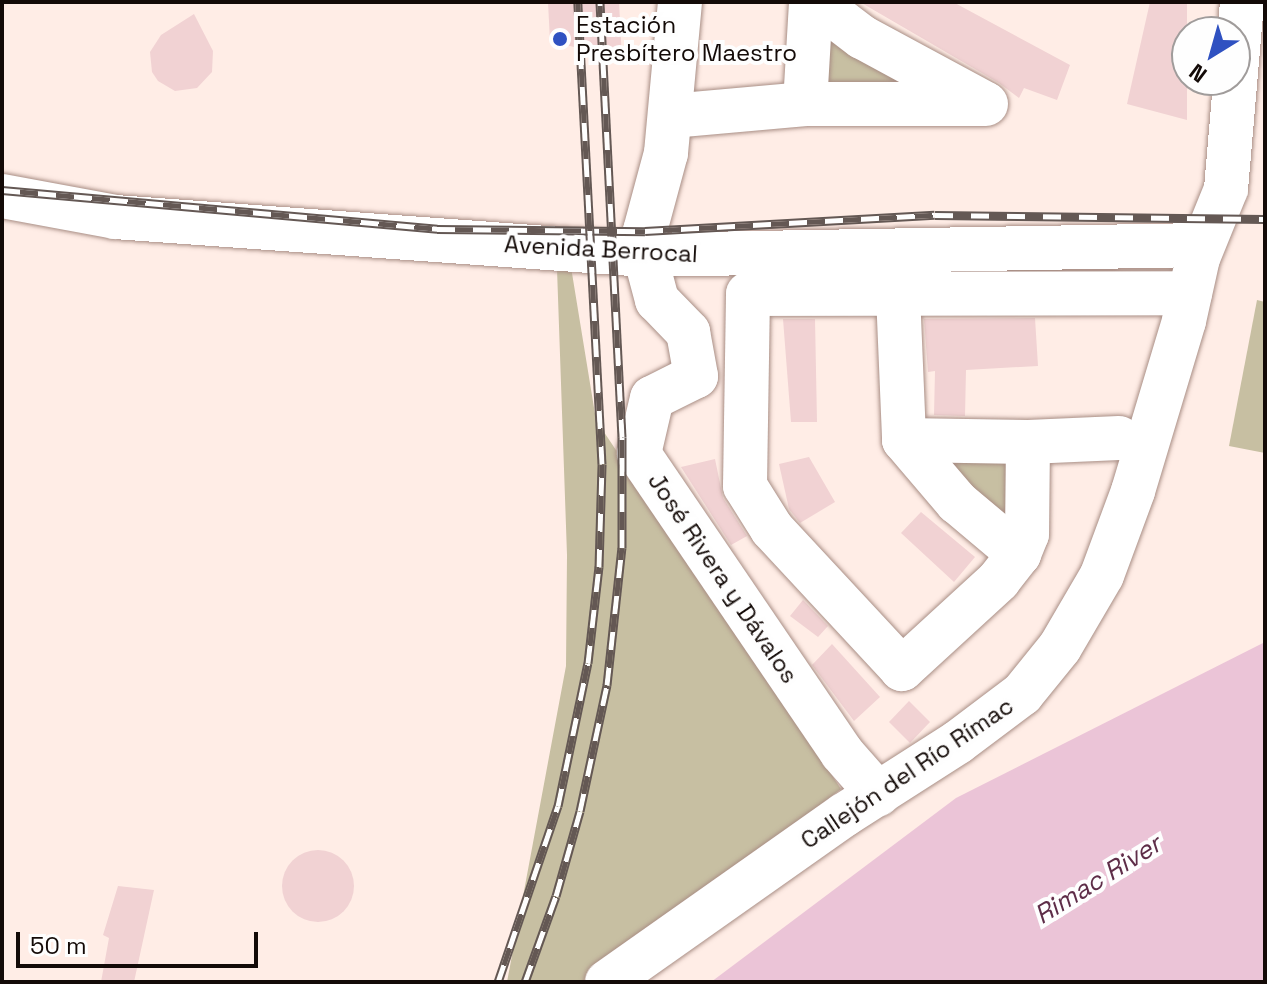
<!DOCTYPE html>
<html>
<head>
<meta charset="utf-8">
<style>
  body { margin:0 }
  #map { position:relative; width:1267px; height:984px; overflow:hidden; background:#ffede6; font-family:"Space Grotesk",sans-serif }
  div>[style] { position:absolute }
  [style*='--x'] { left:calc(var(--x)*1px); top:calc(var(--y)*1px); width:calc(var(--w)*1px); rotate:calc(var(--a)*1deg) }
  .green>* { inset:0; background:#c7bfa2 }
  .water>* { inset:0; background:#ebc4d7 }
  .building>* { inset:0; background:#f1d2d3 }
  .round { border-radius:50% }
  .roads { filter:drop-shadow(0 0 2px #a98e85) drop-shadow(0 0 2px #a98e85) }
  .minor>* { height:44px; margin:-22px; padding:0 22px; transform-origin:22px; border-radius:22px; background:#fff }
  .rail>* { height:9px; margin-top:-4.5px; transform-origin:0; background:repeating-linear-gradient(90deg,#fefefe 0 18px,#645854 0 36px); box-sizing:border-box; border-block:2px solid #645854 }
  .dots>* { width:22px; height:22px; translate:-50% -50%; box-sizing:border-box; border:4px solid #fefefe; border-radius:50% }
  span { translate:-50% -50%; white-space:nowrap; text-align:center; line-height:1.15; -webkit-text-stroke:8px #fefefe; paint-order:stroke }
  .poi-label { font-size:24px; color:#130a07 }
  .left { translate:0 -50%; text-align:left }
  .street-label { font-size:24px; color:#130a07 }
  .water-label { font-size:26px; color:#5e2d48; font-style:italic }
  .frame { position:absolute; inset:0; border:4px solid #130a07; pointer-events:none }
  .north { position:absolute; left:1171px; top:16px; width:80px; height:80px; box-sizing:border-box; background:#fefefe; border:2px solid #a09c9b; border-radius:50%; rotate:217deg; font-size:22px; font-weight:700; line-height:32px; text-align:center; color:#130a07 }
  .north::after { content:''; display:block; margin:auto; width:28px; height:36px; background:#2f51c1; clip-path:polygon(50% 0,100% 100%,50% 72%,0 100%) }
  .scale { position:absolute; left:16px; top:932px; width:242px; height:36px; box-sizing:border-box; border:4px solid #130a07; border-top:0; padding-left:10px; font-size:24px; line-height:28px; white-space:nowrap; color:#130a07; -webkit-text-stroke:6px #fefefe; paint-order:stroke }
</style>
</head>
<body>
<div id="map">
  <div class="green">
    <i style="clip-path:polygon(830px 34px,906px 85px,827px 87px)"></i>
    <i style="clip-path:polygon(571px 267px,596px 420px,841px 789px,586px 982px,507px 982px,566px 666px,567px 555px,557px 269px)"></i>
    <i style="clip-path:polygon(1257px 300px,1265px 302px,1265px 453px,1229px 446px)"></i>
    <i style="clip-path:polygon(904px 440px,1028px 442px,1027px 534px)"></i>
  </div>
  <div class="water">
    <i style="clip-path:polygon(1265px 642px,1265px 982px,711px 982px,956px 798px)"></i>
  </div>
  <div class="building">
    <i style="clip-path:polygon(548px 2px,619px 2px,622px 59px,550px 41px)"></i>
    <i style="clip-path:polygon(860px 2px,953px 2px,1070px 65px,1057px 100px,1024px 88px,1019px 98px,999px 83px)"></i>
    <i style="clip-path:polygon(1150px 2px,1187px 2px,1187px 120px,1127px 104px)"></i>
    <i style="clip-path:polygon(194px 14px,213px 51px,212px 72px,197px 88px,175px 91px,158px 81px,152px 72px,150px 52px,161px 35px)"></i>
    <i style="clip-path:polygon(1035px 318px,1038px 366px,966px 370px,965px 416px,934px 415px,935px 371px,928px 372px,924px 319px)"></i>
    <i style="clip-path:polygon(783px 319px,815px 319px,817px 422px,791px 422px)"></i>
    <i style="clip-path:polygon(809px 457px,835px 502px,800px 523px,789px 509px,779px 464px)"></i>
    <i style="clip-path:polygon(715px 459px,723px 498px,747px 536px,731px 545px,681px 467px)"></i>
    <i style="clip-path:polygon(921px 512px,975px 557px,954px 582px,901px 533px)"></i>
    <i style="clip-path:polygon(803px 600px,828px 626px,818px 637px,790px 616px)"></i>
    <i style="clip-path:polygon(832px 644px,880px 697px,854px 721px,812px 665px)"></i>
    <i style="clip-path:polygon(909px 701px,930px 722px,910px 743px,889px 722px)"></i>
    <i class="round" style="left:282px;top:850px;width:72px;height:72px"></i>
    <i style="clip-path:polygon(118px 886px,154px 890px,134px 982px,101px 982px,109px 938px,103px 935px)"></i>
  </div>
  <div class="roads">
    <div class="minor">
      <i style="--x:680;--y:2;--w:152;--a:95.3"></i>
      <i style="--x:666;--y:153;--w:81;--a:105.1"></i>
      <i style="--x:645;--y:231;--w:24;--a:90"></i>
      <i style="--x:645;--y:255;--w:47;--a:75.1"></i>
      <i style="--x:657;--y:300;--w:45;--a:45.9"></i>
      <i style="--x:688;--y:332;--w:45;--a:79.7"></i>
      <i style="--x:696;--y:376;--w:49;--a:153.4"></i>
      <i style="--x:652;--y:398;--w:57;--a:103.1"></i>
      <i style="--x:639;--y:454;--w:361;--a:55.8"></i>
      <i style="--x:842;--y:753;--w:55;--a:48.7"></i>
      <i style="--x:816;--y:2;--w:58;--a:37.3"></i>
      <i style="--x:862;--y:37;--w:139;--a:28.4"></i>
      <i style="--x:805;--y:104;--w:102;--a:-86.6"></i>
      <i style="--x:671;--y:116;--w:135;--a:-5.1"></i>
      <i style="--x:805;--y:104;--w:181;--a:0"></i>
      <i style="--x:2;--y:196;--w:115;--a:10.5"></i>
      <i style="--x:115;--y:217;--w:531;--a:4.1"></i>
      <i style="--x:645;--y:255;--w:557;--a:-1.03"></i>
      <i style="--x:898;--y:294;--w:146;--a:87.6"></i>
      <i style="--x:904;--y:440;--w:82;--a:49.5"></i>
      <i style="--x:957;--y:502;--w:81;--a:40"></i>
      <i style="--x:904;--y:440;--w:124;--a:0.9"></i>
      <i style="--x:1028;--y:442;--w:91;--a:-2.5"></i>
      <i style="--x:1028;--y:442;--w:92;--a:90.6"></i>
      <i style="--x:1027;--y:534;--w:22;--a:112"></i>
      <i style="--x:1019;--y:554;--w:33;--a:128"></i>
      <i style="--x:999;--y:580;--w:132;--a:137.5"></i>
      <i style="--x:902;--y:669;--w:191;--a:-132.9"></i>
      <i style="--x:772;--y:529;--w:51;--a:-122.1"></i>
      <i style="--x:745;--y:486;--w:192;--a:-89.1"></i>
      <i style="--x:748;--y:294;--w:442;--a:-0.1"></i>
      <i style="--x:607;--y:982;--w:290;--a:-35.2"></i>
      <i style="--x:844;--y:815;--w:135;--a:-32.6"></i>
      <i style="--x:958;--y:742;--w:80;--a:-36.9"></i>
      <i style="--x:1022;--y:694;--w:60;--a:-51"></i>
      <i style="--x:1060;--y:647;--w:83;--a:-59.7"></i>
      <i style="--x:1102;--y:575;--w:90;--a:-69.7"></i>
      <i style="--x:1133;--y:491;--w:177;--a:-73.3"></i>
      <i style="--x:1184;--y:321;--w:65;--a:-77.5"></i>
      <i style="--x:1198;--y:258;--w:74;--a:-67.9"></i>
      <i style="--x:1226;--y:189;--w:188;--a:-85.1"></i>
    </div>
  </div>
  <div class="rail">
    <i style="--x:2;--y:190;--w:437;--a:5.1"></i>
    <i style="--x:437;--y:229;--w:208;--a:0.6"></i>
    <i style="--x:645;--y:231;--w:290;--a:-3.2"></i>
    <i style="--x:935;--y:215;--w:330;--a:0.7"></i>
    <i style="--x:498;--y:982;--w:186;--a:-71.2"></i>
    <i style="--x:558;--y:806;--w:146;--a:-78.2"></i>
    <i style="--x:588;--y:663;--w:97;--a:-83.5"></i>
    <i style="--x:599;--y:567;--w:103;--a:-88.3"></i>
    <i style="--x:602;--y:464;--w:463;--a:-93"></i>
    <i style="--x:525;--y:982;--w:91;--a:-70.2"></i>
    <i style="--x:556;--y:896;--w:88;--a:-74.2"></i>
    <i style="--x:580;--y:811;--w:129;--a:-77.9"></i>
    <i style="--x:607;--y:685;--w:138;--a:-83.8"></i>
    <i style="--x:622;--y:548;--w:111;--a:-90"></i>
    <i style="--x:622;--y:437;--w:436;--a:-92.9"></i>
  </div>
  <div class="dots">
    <i style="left:560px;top:39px;background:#2f51c1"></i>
  </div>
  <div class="poi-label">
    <span class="left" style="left:576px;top:39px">Estación<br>Presbítero Maestro</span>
  </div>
  <div class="street-label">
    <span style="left:601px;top:249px;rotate:3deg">Avenida Berrocal</span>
    <span style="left:723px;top:578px;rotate:56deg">José Rivera y Dávalos</span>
    <span style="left:907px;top:773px;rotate:-34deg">Callejón del Río Rímac</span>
  </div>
  <div class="water-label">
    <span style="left:1098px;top:880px;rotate:-32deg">Rimac River</span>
  </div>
  <div class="frame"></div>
  <div class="north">N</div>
  <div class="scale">50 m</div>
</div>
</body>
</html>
